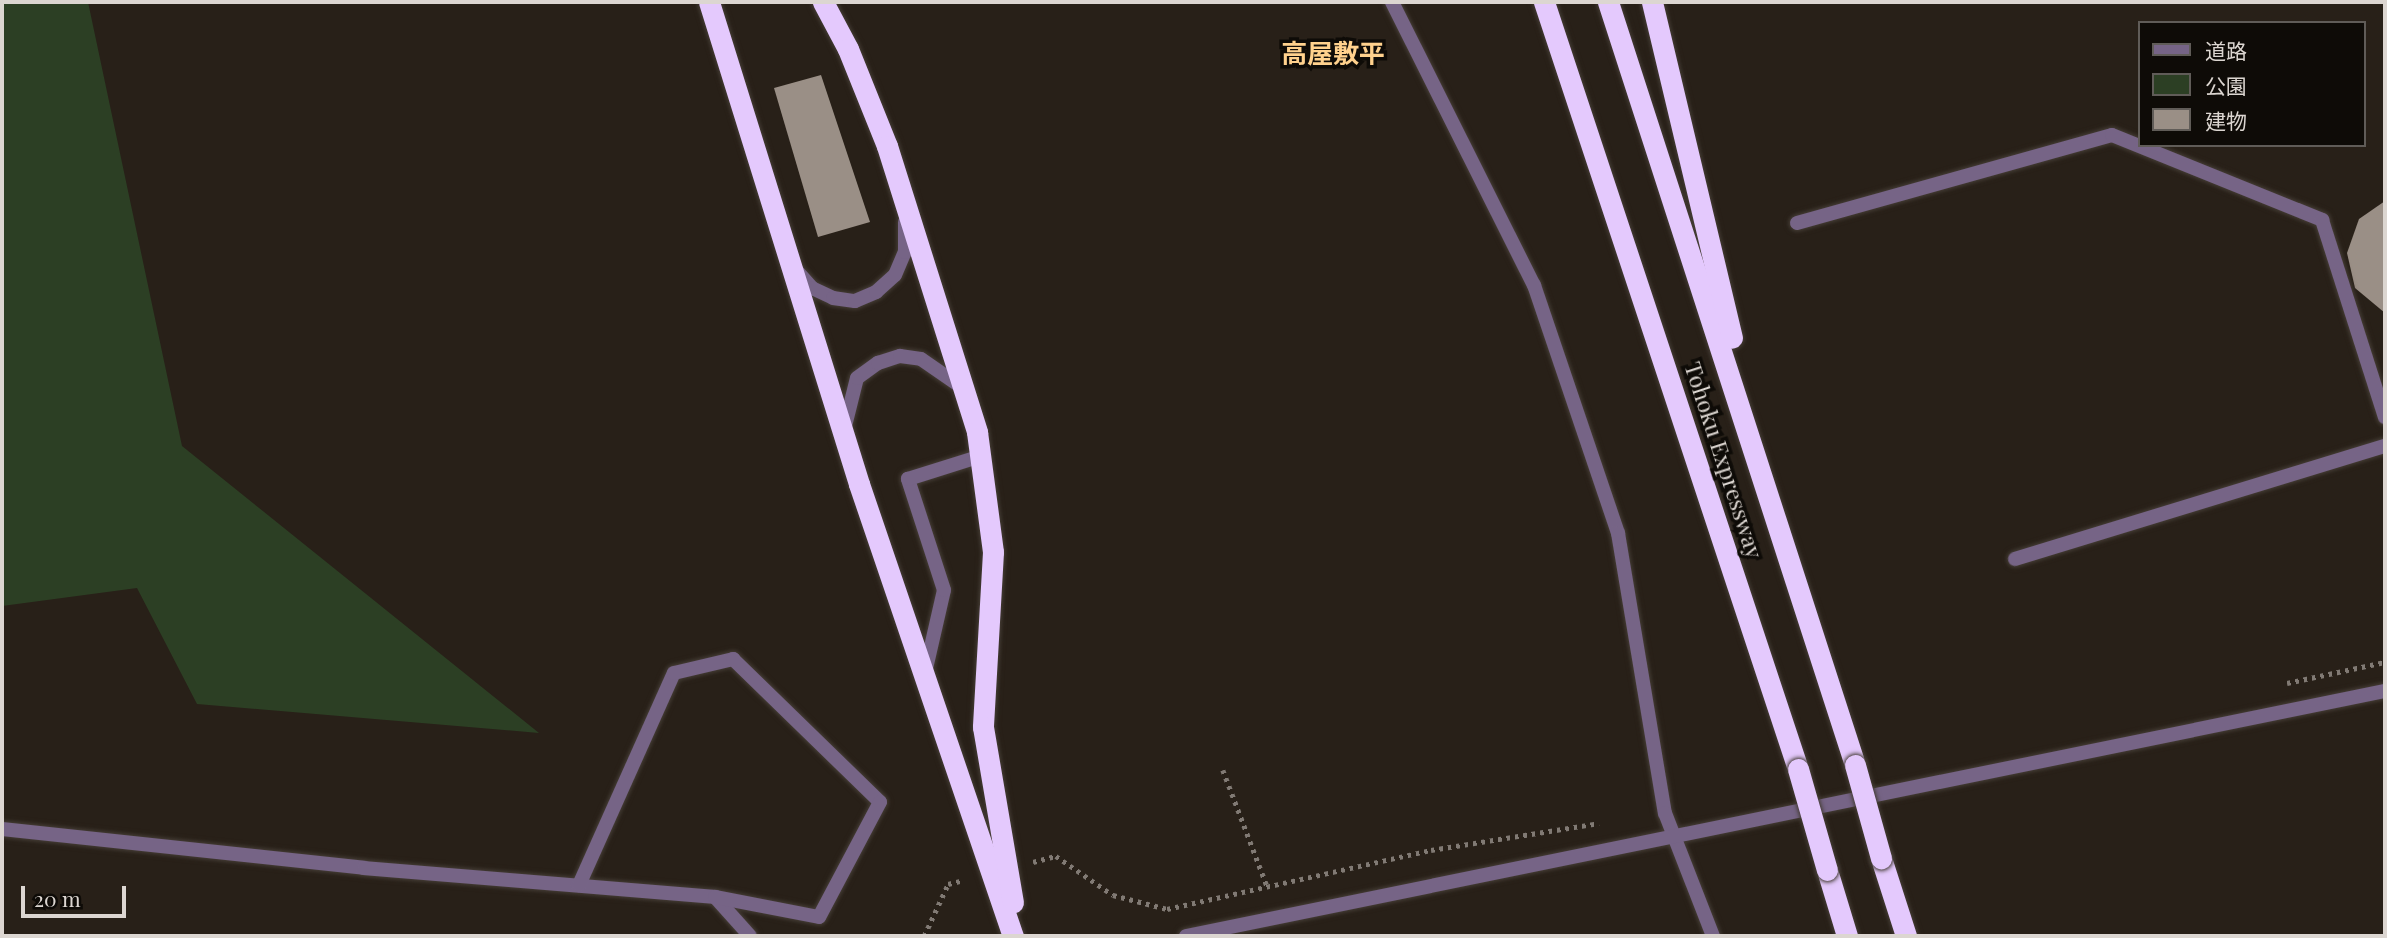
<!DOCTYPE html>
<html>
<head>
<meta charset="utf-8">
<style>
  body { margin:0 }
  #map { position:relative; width:2387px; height:938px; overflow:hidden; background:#282018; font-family:"Playfair Display","Noto Sans JP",serif }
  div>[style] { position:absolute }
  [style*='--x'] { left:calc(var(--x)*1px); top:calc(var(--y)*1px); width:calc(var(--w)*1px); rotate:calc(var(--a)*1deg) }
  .green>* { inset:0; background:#2c3f24 }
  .building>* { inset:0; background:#9a8f86 }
  .path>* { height:4.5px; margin-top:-2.25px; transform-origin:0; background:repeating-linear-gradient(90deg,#817a74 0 3.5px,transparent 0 8.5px) }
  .roads { filter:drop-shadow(0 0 2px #453d36) drop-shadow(0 0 2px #453d36) }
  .service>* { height:14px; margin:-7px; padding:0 7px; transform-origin:7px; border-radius:7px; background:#766486 }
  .minor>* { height:14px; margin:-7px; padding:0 7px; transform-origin:7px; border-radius:7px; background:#766486 }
  .tertiary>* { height:14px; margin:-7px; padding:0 7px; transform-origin:7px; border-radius:7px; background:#766486 }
  .motorway>* { height:21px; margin:-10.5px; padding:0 10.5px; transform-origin:10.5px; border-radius:10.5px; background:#e4c9fd }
  .bridges { filter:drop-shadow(0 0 2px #453d36) drop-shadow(0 0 2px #453d36) }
  .motorway-bridge>* { height:21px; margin:-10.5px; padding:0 10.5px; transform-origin:10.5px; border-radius:10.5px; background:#e4c9fd }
  span { translate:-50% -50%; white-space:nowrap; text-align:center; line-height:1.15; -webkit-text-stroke:7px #0e0b07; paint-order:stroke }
  .street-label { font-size:23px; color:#dcd6d1 }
  .quarter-label { font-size:26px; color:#ffd18d; font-weight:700 }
  .frame { position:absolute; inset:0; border:4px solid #dcd6d1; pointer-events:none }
  .legend { position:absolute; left:2138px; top:21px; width:228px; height:126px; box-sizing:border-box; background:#0e0b07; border:2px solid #605c58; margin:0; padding:9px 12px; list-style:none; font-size:21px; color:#dcd6d1 }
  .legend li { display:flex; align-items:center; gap:14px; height:35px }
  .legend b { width:35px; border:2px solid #605c58 }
  .scale { position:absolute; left:21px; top:886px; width:105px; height:32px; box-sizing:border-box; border:4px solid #dcd6d1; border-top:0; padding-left:9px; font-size:21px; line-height:24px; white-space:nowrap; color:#dcd6d1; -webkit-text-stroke:5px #0e0b07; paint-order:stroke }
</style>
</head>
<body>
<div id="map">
  <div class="green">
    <i style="clip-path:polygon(2px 2px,88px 2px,182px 446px,539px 733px,197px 704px,137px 588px,2px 606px)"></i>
  </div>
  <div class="building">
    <i style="clip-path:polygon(821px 75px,870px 222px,818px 237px,774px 88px)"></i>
    <i style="clip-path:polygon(2385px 201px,2385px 313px,2355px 288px,2347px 253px,2359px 219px)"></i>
  </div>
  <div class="path">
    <i style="--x:2287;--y:683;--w:100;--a:-12.1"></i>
    <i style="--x:1223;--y:770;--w:124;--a:69.2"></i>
    <i style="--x:1033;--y:862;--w:24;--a:-15"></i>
    <i style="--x:1056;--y:856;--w:69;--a:34.4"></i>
    <i style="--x:1113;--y:895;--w:56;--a:14.5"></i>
    <i style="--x:1167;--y:909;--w:271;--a:-12.6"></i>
    <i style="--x:1431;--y:850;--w:170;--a:-9.1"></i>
    <i style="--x:924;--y:936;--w:57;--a:-65.2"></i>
    <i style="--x:948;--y:884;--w:16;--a:-14"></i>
  </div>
  <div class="roads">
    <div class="service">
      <i style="--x:796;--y:270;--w:24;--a:48"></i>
      <i style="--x:812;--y:288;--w:23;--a:25"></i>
      <i style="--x:833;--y:298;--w:22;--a:8"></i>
      <i style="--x:855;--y:301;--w:23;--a:-23"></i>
      <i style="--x:876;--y:292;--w:25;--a:-42"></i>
      <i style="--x:895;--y:275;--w:25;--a:-67"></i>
      <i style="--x:905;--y:252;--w:30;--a:-90"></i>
      <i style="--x:845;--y:426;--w:49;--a:-76"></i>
      <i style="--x:857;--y:378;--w:26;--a:-36"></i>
      <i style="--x:878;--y:363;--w:23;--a:-18"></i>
      <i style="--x:900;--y:356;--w:21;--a:8"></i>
      <i style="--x:921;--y:359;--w:51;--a:34.6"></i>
      <i style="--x:925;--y:673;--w:85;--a:-77.1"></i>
      <i style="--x:944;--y:590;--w:117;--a:-108"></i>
      <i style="--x:908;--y:479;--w:77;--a:-17.5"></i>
    </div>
    <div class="minor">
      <i style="--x:1392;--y:2;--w:317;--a:63.4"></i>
      <i style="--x:1534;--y:285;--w:262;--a:71.3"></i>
      <i style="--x:1618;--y:533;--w:284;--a:80.5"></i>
      <i style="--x:1665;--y:813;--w:132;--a:68.7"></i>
      <i style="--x:1797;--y:223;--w:327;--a:-15.6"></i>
      <i style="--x:2112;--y:135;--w:227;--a:22"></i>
      <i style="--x:2322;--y:220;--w:207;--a:72.3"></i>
      <i style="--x:2015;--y:559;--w:387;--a:-17"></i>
      <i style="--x:2;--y:829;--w:364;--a:6.1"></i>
      <i style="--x:364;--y:868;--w:352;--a:4.7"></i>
      <i style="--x:715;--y:897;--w:52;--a:48.1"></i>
      <i style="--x:579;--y:885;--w:232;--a:-65.9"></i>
      <i style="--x:674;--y:673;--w:61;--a:-13.3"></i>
      <i style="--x:733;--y:659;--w:205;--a:44.2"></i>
      <i style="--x:880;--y:802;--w:130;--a:117.9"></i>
      <i style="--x:819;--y:917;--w:106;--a:-169.1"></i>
    </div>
    <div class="tertiary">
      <i style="--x:1186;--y:936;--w:1224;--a:-11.55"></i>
    </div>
    <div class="motorway">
      <i style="--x:709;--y:2;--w:505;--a:72.71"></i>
      <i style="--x:859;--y:484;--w:478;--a:71.2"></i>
      <i style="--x:823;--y:2;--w:53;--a:62"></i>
      <i style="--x:848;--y:49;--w:105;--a:68.1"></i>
      <i style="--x:887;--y:146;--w:300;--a:72.5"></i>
      <i style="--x:977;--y:432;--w:121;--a:82.4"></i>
      <i style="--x:993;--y:552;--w:175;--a:93.3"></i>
      <i style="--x:983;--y:727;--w:178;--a:80.3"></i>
      <i style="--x:1544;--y:2;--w:808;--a:71.68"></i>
      <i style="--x:1608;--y:2;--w:802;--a:72.06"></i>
      <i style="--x:1652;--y:2;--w:345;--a:76.6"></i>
      <i style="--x:1881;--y:858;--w:82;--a:72.2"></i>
      <i style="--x:1827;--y:870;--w:69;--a:73.1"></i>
    </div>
  </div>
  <div class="bridges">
    <div class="motorway-bridge">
      <i style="--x:1855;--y:765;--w:97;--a:74.4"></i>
      <i style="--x:1798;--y:769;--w:105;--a:74"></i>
    </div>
  </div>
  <div class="street-label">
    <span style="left:1724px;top:460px;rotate:72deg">Tohoku Expressway</span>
  </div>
  <div class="quarter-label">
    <span style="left:1333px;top:53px">高屋敷平</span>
  </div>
  <div class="frame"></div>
  <ul class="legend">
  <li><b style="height:9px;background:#766486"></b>道路</li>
  <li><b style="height:19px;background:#2c3f24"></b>公園</li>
  <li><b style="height:19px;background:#9a8f86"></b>建物</li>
  </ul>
  <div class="scale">20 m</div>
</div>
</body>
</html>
